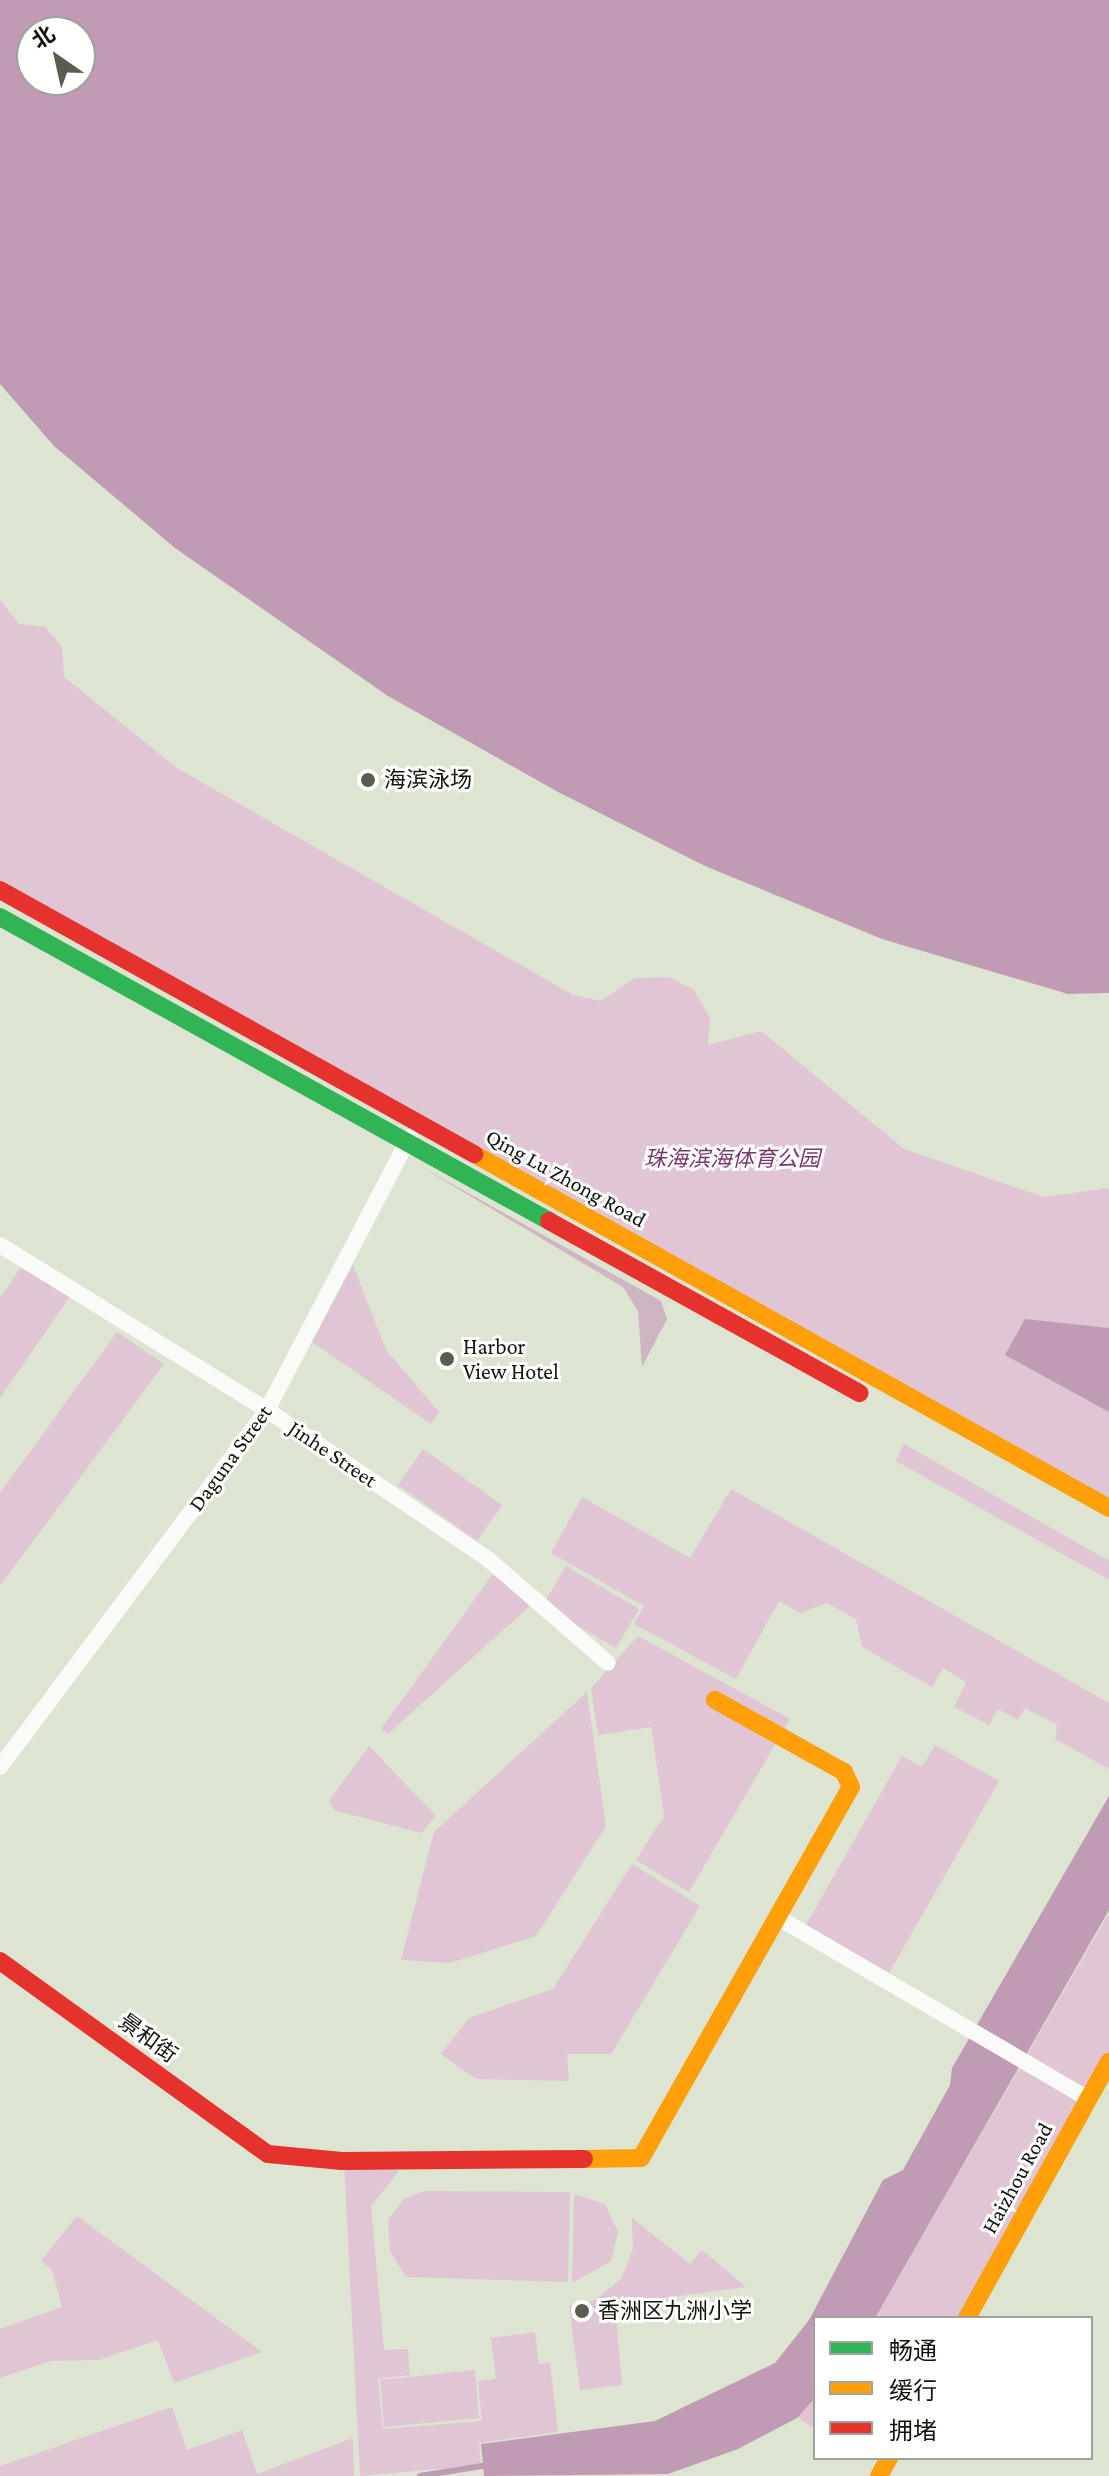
<!DOCTYPE html>
<html>
<head>
<meta charset="utf-8">
<style>
  body { margin:0 }
  #map { position:relative; width:1109px; height:2476px; overflow:hidden; background:#dde4d2; font-family:"Crimson Pro","Noto Sans SC",serif }
  div>[style] { position:absolute }
  [style*='--x'] { left:calc(var(--x)*1px); top:calc(var(--y)*1px); width:calc(var(--w)*1px); rotate:calc(var(--a)*1deg) }
  .green>* { inset:0; background:#e0c5d4 }
  .forest>* { inset:0; background:#cfb4c3 }
  .water>* { inset:0; background:#c09cb4 }
  .stream>* { height:6px; margin:-3px; padding:0 3px; transform-origin:3px; border-radius:3px; background:#c09cb4 }
  .street>* { height:16px; margin:-8px; padding:0 8px; transform-origin:8px; border-radius:8px; background:#fafbf8 }
  .fast>* { height:18px; margin:-9px; padding:0 9px; transform-origin:9px; border-radius:9px; background:#30b455 }
  .slow>* { height:18px; margin:-9px; padding:0 9px; transform-origin:9px; border-radius:9px; background:#ff9f0a }
  .jam>* { height:18px; margin:-9px; padding:0 9px; transform-origin:9px; border-radius:9px; background:#e5322d }
  .dots>* { width:22px; height:22px; translate:-50% -50%; box-sizing:border-box; border:4px solid #fff; border-radius:50% }
  span { translate:-50% -50%; white-space:nowrap; text-align:center; line-height:1.15; -webkit-text-stroke:6px #fff; paint-order:stroke }
  .poi-label { font-size:22px; color:#101409 }
  .left { translate:0 -50%; text-align:left }
  .park-label { font-size:22px; color:#7b366e; font-style:italic }
  .street-label { font-size:22px; color:#101409 }
  .legend { position:absolute; left:813px; top:2316px; width:280px; height:144px; box-sizing:border-box; background:#fff; border:2px solid #9fa19d; margin:0; padding:10px 14px; list-style:none; font-size:24px; color:#101409 }
  .legend li { display:flex; align-items:center; gap:16px; height:40px }
  .legend b { width:40px; border:2px solid #9fa19d }
  .north { position:absolute; left:16px; top:16px; width:80px; height:80px; box-sizing:border-box; background:#fff; border:2px solid #9fa19d; border-radius:50%; rotate:326deg; font-size:22px; font-weight:700; line-height:32px; text-align:center; color:#101409 }
  .north::after { content:''; display:block; margin:auto; width:28px; height:36px; background:#585d4f; clip-path:polygon(50% 0,100% 100%,50% 72%,0 100%) }
</style>
</head>
<body>
<div id="map">
  <div class="green">
    <i style="clip-path:polygon(0 600px,19px 624px,45px 627px,62px 647px,64px 677px,177px 768px,573px 995px,601px 1001px,635px 978px,669px 977px,694px 990px,710px 1018px,708px 1045px,761px 1031px,904px 1149px,1043px 1197px,1109px 1188px,1109px 1501px,0 883px)"></i>
    <i style="clip-path:polygon(23px 1264px,71px 1295px,0 1398px,0 1298px)"></i>
    <i style="clip-path:polygon(353px 1265px,386px 1350px,439px 1412px,431px 1424px,312px 1342px)"></i>
    <i style="clip-path:polygon(117px 1332px,164px 1364px,0 1586px,0 1493px)"></i>
    <i style="clip-path:polygon(904px 1444px,1109px 1561px,1109px 1580px,896px 1461px)"></i>
    <i style="clip-path:polygon(423px 1449px,502px 1505px,477px 1541px,398px 1485px)"></i>
    <i style="clip-path:polygon(731px 1489px,1109px 1703px,1109px 1769px,1055px 1739px,1057px 1725px,1025px 1708px,1018px 1720px,998px 1709px,989px 1725px,954px 1707px,966px 1682px,943px 1668px,932px 1687px,862px 1647px,856px 1619px,827px 1603px,800px 1613px,779px 1601px,736px 1679px,634px 1624px,644px 1606px,551px 1553px,582px 1497px,690px 1558px)"></i>
    <i style="clip-path:polygon(566px 1566px,639px 1609px,616px 1648px,543px 1605px)"></i>
    <i style="clip-path:polygon(495px 1571px,532px 1604px,388px 1734px,381px 1729px)"></i>
    <i style="clip-path:polygon(638px 1636px,790px 1719px,689px 1892px,636px 1860px,664px 1816px,651px 1727px,598px 1735px,591px 1688px)"></i>
    <i style="clip-path:polygon(587px 1692px,606px 1826px,536px 1936px,450px 1963px,401px 1960px,434px 1832px)"></i>
    <i style="clip-path:polygon(935px 1745px,999px 1781px,889px 1973px,806px 1925px,902px 1756px,922px 1767px)"></i>
    <i style="clip-path:polygon(369px 1746px,436px 1816px,421px 1833px,334px 1810px,329px 1801px)"></i>
    <i style="clip-path:polygon(632px 1864px,700px 1906px,611px 2054px,567px 2054px,569px 2081px,476px 2079px,441px 2054px,469px 2018px,553px 1989px)"></i>
    <i style="clip-path:polygon(1109px 1913px,1109px 2062px,967px 2318px,875px 2318px)"></i>
    <i style="clip-path:polygon(344px 2163px,399px 2171px,371px 2206px,384px 2350px,408px 2349px,410px 2375px,378px 2379px,383px 2429px,482px 2421px,478px 2381px,496px 2379px,491px 2338px,535px 2332px,539px 2364px,550px 2363px,558px 2432px,479px 2443px,481px 2465px,360px 2476px)"></i>
    <i style="clip-path:polygon(424px 2191px,570px 2192px,568px 2282px,406px 2277px,390px 2251px,388px 2220px,404px 2199px)"></i>
    <i style="clip-path:polygon(574px 2194px,605px 2204px,618px 2232px,611px 2261px,572px 2283px)"></i>
    <i style="clip-path:polygon(77px 2216px,262px 2352px,174px 2383px,158px 2340px,99px 2360px,51px 2361px,0 2378px,0 2329px,62px 2307px,52px 2270px,41px 2261px)"></i>
    <i style="clip-path:polygon(632px 2218px,690px 2264px,702px 2250px,746px 2287px,615px 2305px,622px 2385px,580px 2390px,569px 2306px,595px 2300px,621px 2279px,633px 2249px)"></i>
    <i style="clip-path:polygon(475px 2370px,479px 2418px,384px 2427px,380px 2380px)"></i>
    <i style="clip-path:polygon(815px 2398px,815px 2429px,797px 2417px)"></i>
    <i style="clip-path:polygon(172px 2407px,187px 2450px,242px 2430px,257px 2474px,353px 2438px,354px 2476px,0 2476px,0 2466px)"></i>
  </div>
  <div class="forest">
    <i style="clip-path:polygon(418px 1165px,661px 1301px,667px 1319px,642px 1367px,638px 1311px,623px 1287px)"></i>
  </div>
  <div class="water">
    <i style="clip-path:polygon(evenodd,0 0,1109px 0,1109px 993px,1068px 994px,882px 939px,705px 866px,558px 792px,388px 696px,175px 548px,54px 446px,0 384px,0 0,32px 32px,80px 32px,80px 80px,32px 80px,32px 32px)"></i>
    <i style="clip-path:polygon(1025px 1319px,1109px 1328px,1109px 1412px,1005px 1355px)"></i>
    <i style="clip-path:polygon(1109px 1796px,1109px 1910px,875px 2318px,815px 2318px,815px 2398px,797px 2418px,738px 2449px,668px 2474px,484px 2476px,481px 2444px,655px 2421px,775px 2363px,809px 2320px,883px 2180px,903px 2170px,950px 2085px,952px 2068px)"></i>
  </div>
  <div class="stream">
    <i style="--x:420;--y:2476;--w:69;--a:-9.2"></i>
  </div>
  <div class="street">
    <i style="--x:0;--y:1245;--w:314;--a:31.7"></i>
    <i style="--x:267;--y:1410;--w:268;--a:34"></i>
    <i style="--x:489;--y:1560;--w:157;--a:40.9"></i>
    <i style="--x:0;--y:1767;--w:446;--a:-53.2"></i>
    <i style="--x:267;--y:1410;--w:308;--a:-62.4"></i>
    <i style="--x:777;--y:1917;--w:361;--a:30.3"></i>
  </div>
  <div class="fast">
    <i style="--x:0;--y:917;--w:628;--a:28.97"></i>
  </div>
  <div class="slow">
    <i style="--x:474;--y:1154;--w:727;--a:29.14"></i>
    <i style="--x:584;--y:2159;--w:57;--a:-1"></i>
    <i style="--x:641;--y:2158;--w:426;--a:-60.5"></i>
    <i style="--x:851;--y:1787;--w:17;--a:-115"></i>
    <i style="--x:844;--y:1772;--w:148;--a:-150.8"></i>
    <i style="--x:967;--y:2318;--w:293;--a:-61"></i>
    <i style="--x:879;--y:2476;--w:21;--a:-61"></i>
  </div>
  <div class="jam">
    <i style="--x:0;--y:890;--w:543;--a:29.12"></i>
    <i style="--x:549;--y:1221;--w:355;--a:29"></i>
    <i style="--x:0;--y:1961;--w:330;--a:35.8"></i>
    <i style="--x:268;--y:2154;--w:74;--a:5.4"></i>
    <i style="--x:342;--y:2161;--w:242;--a:-0.5"></i>
  </div>
  <div class="dots">
    <i style="left:368px;top:780px;background:#585d4f"></i>
    <i style="left:447px;top:1359px;background:#585d4f"></i>
    <i style="left:582px;top:2311px;background:#585d4f"></i>
  </div>
  <div class="poi-label">
    <span class="left" style="left:384px;top:780px">海滨泳场</span>
    <span class="left" style="left:463px;top:1359px">Harbor<br>View Hotel</span>
    <span class="left" style="left:598px;top:2311px">香洲区九洲小学</span>
  </div>
  <div class="park-label">
    <span style="left:732px;top:1159px">珠海滨海体育公园</span>
  </div>
  <div class="street-label">
    <span style="left:566px;top:1178px;rotate:29deg">Qing Lu Zhong Road</span>
    <span style="left:333px;top:1454px;rotate:34deg">Jinhe Street</span>
    <span style="left:230px;top:1458px;rotate:-54deg">Daguna Street</span>
    <span style="left:148px;top:2038px;rotate:36deg">景和街</span>
    <span style="left:1017px;top:2178px;rotate:-61deg">Haizhou Road</span>
  </div>
  <ul class="legend">
  <li><b style="height:10px;background:#30b455"></b>畅通</li>
  <li><b style="height:10px;background:#ff9f0a"></b>缓行</li>
  <li><b style="height:10px;background:#e5322d"></b>拥堵</li>
  </ul>
  <div class="north">北</div>
</div>
</body>
</html>
